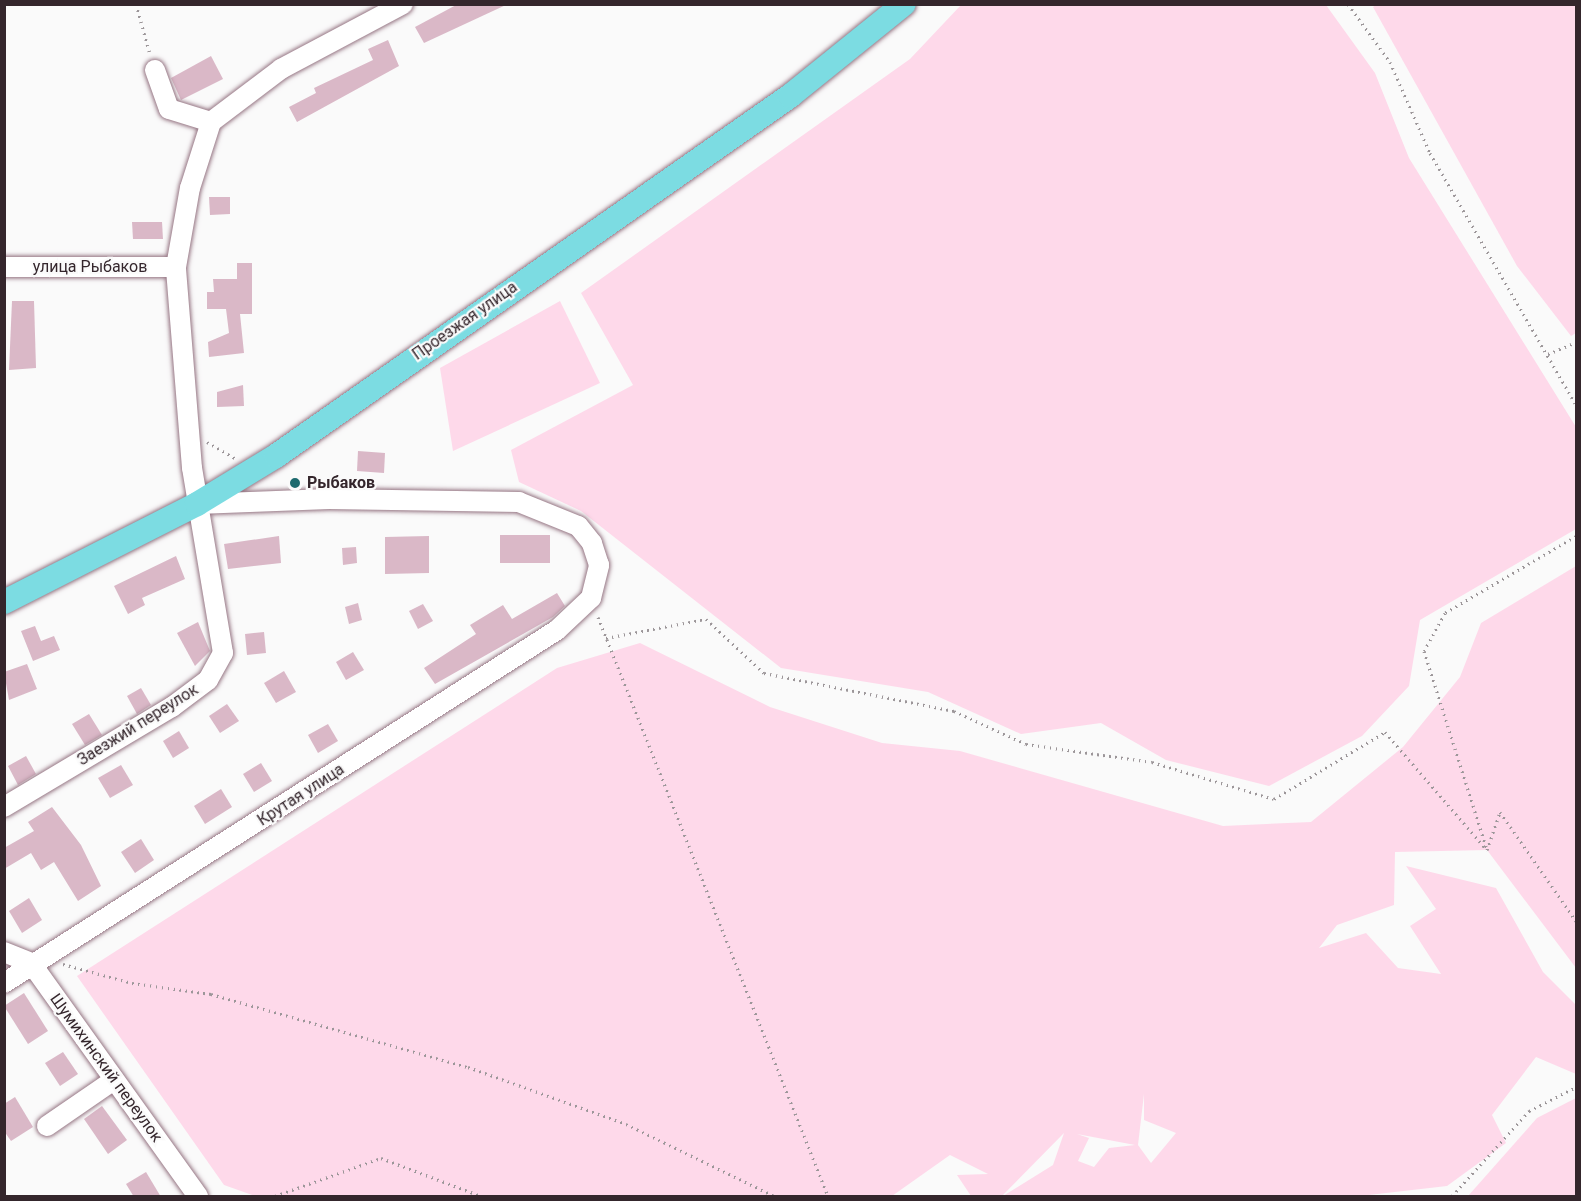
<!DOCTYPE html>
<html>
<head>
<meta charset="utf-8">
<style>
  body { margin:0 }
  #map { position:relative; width:1581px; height:1201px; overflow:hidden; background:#fafafa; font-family:Roboto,sans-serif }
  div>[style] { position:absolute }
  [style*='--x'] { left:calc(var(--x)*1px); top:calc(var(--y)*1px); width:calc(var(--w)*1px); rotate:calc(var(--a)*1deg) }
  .green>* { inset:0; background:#fed9ea }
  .building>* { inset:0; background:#dab8c7 }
  .path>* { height:3px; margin-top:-1.5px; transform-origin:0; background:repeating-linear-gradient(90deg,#9c9699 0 1.5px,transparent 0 6px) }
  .roads { filter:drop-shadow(0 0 2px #967684) drop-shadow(0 0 2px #967684) }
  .minor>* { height:20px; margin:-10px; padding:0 10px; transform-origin:10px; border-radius:10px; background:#fff }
  .major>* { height:24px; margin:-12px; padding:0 12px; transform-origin:12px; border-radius:12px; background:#7cdce2 }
  .dots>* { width:16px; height:16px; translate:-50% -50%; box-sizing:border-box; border:3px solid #fafafa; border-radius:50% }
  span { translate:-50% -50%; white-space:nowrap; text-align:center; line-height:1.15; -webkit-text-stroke:4.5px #fafafa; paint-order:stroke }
  .street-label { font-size:16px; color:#34262c }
  .poi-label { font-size:16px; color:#34262c; font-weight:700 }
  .left { translate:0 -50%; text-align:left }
  .frame { position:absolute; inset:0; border:6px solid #34262c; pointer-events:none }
</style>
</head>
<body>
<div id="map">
  <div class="green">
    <i style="clip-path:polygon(1377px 4px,1576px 5px,1576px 333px,1571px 336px,1517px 266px,1373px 7px)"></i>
    <i style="clip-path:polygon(961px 5px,1326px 5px,1375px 73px,1409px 158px,1576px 427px,1576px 529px,1420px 620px,1409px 686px,1362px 736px,1269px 786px,1166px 760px,1101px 723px,1021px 734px,928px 692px,781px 668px,581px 511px,519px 482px,511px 450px,633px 385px,581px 293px,910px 59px)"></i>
    <i style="clip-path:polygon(560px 301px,600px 383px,453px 451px,440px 368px)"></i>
    <i style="clip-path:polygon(evenodd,1576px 566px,1576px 968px,1487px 850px,1395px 852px,1394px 905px,1337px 925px,1319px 948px,1366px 933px,1398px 968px,1441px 974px,1410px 926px,1436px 909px,1406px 866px,1496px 888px,1543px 972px,1576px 1005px,1576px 1074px,1536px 1057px,1492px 1115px,1506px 1143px,1447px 1186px,1360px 1196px,971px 1196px,957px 1175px,988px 1174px,950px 1155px,892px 1196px,255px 1196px,224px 1185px,77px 976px,557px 668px,640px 643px,770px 707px,882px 743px,960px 751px,1223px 826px,1311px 822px,1403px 747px,1460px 677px,1481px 623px,1576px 566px,1144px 1094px,1144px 1120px,1176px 1133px,1151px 1163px,1138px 1145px,1144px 1094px,1576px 566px,1064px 1133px,1053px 1165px,1003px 1196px,1003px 1195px,1064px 1133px,1576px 566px,1077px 1134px,1135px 1145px,1109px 1148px,1094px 1167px,1078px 1161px,1089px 1138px,1077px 1134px)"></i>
    <i style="clip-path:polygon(1576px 1098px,1576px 1196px,1468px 1196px,1537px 1118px)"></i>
  </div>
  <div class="building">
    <i style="clip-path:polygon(458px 4px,508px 4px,424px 43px,415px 27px)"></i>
    <i style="clip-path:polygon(388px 40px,399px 66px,297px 122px,289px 107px,316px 93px,314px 88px,373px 60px,368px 49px)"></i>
    <i style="clip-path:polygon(211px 56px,223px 79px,181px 100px,171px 78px)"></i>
    <i style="clip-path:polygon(209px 197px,230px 197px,230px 214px,210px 215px)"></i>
    <i style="clip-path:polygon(132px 222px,162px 222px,163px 239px,133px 239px)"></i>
    <i style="clip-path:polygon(237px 263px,252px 263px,252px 314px,240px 314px,244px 353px,209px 357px,208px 342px,229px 333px,226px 309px,207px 309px,207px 292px,214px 292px,213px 279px,237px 279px)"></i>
    <i style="clip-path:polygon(12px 301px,34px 301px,36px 368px,9px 370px)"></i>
    <i style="clip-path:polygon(243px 385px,244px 406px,217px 407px,217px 392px)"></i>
    <i style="clip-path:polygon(358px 451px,385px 453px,384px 473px,357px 471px)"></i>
    <i style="clip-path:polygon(500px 535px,550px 535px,550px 563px,500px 563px)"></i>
    <i style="clip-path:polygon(279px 536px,281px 563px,228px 569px,224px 544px)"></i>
    <i style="clip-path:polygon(429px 536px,429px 573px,385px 574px,385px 537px)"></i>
    <i style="clip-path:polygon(356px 547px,357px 563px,343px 565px,342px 548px)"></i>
    <i style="clip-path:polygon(176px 556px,185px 579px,142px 598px,145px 605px,128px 614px,114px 586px)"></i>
    <i style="clip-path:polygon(557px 593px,565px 606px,553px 617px,435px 684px,424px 668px,476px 634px,470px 625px,503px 605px,512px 619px)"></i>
    <i style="clip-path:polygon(358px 603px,362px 620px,349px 624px,345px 607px)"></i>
    <i style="clip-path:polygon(423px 604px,433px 621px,418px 629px,409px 611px)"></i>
    <i style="clip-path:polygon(198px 622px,210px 651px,195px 666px,177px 633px)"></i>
    <i style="clip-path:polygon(35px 626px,41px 641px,54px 636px,60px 650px,33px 661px,21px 631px)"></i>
    <i style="clip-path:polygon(264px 632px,266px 653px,247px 655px,245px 634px)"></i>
    <i style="clip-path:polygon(353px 652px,364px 670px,346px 680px,336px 662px)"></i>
    <i style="clip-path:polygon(27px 664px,37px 689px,9px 700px,4px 672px)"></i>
    <i style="clip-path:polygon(284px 671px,296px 692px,276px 703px,264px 683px)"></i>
    <i style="clip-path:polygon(141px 688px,151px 705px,137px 714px,127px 696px)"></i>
    <i style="clip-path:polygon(227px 704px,239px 721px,220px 733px,209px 716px)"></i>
    <i style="clip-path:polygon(89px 714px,102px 735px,85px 745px,72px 724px)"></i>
    <i style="clip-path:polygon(328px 724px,338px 741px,318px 753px,308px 735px)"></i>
    <i style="clip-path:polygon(179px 731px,189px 748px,173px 758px,163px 741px)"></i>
    <i style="clip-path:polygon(26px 756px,36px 774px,18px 785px,8px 766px)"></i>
    <i style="clip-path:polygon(261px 763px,272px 781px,254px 792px,243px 774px)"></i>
    <i style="clip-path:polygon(121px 765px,133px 785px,110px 798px,98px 778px)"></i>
    <i style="clip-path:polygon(221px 789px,232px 807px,205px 824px,194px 806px)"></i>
    <i style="clip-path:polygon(52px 807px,81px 845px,101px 886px,78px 901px,54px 862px,41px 870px,31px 853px,4px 869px,4px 848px,34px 831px,28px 822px)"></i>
    <i style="clip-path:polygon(141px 839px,154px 860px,135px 873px,121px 852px)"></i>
    <i style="clip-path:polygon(29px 898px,42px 920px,22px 933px,9px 911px)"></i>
    <i style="clip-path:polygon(24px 993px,48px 1031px,28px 1044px,4px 1006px)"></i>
    <i style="clip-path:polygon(63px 1052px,78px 1074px,60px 1086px,45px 1063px)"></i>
    <i style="clip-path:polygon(15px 1097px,33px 1127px,11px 1141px,4px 1131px,4px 1104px)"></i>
    <i style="clip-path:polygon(102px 1106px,127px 1140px,108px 1154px,84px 1119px)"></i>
    <i style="clip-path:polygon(146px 1172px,161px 1197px,134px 1197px,126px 1184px)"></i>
  </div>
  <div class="path">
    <i style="--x:136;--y:4;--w:52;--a:74.4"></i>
    <i style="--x:1348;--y:4;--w:72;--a:54.1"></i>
    <i style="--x:1390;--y:62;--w:99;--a:66.3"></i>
    <i style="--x:1430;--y:153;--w:291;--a:59.9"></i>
    <i style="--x:1548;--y:354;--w:30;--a:-23"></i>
    <i style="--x:207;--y:442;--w:32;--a:30"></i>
    <i style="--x:1576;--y:536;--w:152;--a:149.6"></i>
    <i style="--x:1445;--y:613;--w:43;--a:118.9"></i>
    <i style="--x:1424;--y:651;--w:209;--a:72.4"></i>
    <i style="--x:1487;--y:850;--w:40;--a:-71.1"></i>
    <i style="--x:1500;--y:812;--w:133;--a:55.1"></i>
    <i style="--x:598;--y:617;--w:623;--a:68.34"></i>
    <i style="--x:606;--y:638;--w:102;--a:-10.8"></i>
    <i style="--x:706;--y:619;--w:79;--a:43"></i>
    <i style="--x:764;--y:673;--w:194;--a:11.3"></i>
    <i style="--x:954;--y:711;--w:79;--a:24.6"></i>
    <i style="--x:1026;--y:744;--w:127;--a:8.1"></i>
    <i style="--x:1152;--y:762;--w:127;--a:16.9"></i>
    <i style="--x:1274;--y:799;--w:130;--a:-31.1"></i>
    <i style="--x:1385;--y:732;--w:156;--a:49.2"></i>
    <i style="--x:63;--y:964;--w:72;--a:15.4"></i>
    <i style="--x:132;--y:983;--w:80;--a:7.9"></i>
    <i style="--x:211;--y:994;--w:267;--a:15.9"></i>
    <i style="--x:468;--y:1067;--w:168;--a:19.8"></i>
    <i style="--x:626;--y:1124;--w:165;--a:25.9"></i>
    <i style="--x:275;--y:1196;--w:113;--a:-19.7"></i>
    <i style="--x:381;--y:1158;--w:107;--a:20.8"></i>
    <i style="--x:1452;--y:1196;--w:115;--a:-47.8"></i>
    <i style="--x:1529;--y:1111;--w:53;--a:-27.1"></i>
  </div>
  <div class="roads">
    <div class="minor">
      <i style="--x:155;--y:70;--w:41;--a:70.3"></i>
      <i style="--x:169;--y:109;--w:44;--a:17.2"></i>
      <i style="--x:4;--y:267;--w:172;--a:0"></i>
      <i style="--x:4;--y:807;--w:196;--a:-30.8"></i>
      <i style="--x:172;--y:707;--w:45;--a:-36.9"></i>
      <i style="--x:208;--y:680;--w:31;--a:-61"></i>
      <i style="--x:223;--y:653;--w:188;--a:-99.5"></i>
      <i style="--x:192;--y:468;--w:202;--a:-94.6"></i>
      <i style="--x:176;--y:267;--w:80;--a:-80"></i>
      <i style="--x:190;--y:188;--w:69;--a:-72.3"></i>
      <i style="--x:211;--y:122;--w:88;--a:-37.1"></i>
      <i style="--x:281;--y:69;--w:138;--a:-28"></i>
      <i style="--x:4;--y:952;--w:29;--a:22"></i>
      <i style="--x:31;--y:963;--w:287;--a:54.4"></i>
      <i style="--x:4;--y:983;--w:656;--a:-32.55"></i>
      <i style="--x:557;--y:630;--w:47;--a:-43.3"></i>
      <i style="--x:591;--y:598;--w:34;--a:-76"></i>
      <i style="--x:599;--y:565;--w:23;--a:-108"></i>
      <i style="--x:592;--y:543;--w:22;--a:-129"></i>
      <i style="--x:578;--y:526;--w:64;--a:-157.9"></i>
      <i style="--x:519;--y:502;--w:190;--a:-179.1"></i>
      <i style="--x:329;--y:499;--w:132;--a:177.8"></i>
      <i style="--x:47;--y:1126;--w:81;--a:-34.5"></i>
    </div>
    <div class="major">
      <i style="--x:4;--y:602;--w:216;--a:-26.9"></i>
      <i style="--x:197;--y:504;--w:92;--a:-31.3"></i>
      <i style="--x:276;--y:456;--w:628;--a:-35.01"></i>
      <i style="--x:790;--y:96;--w:146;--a:-38.9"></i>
    </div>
  </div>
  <div class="dots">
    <i style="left:295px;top:483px;background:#1d6a6e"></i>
  </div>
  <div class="street-label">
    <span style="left:90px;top:267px">улица Рыбаков</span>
    <span style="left:465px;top:321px;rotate:-35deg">Проезжая улица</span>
    <span style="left:138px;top:725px;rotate:-32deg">Заезжий переулок</span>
    <span style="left:301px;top:795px;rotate:-33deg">Крутая улица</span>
    <span style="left:106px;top:1068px;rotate:54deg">Шумихинский переулок</span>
  </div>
  <div class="poi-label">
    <span class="left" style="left:307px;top:483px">Рыбаков</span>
  </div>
  <div class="frame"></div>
</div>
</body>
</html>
